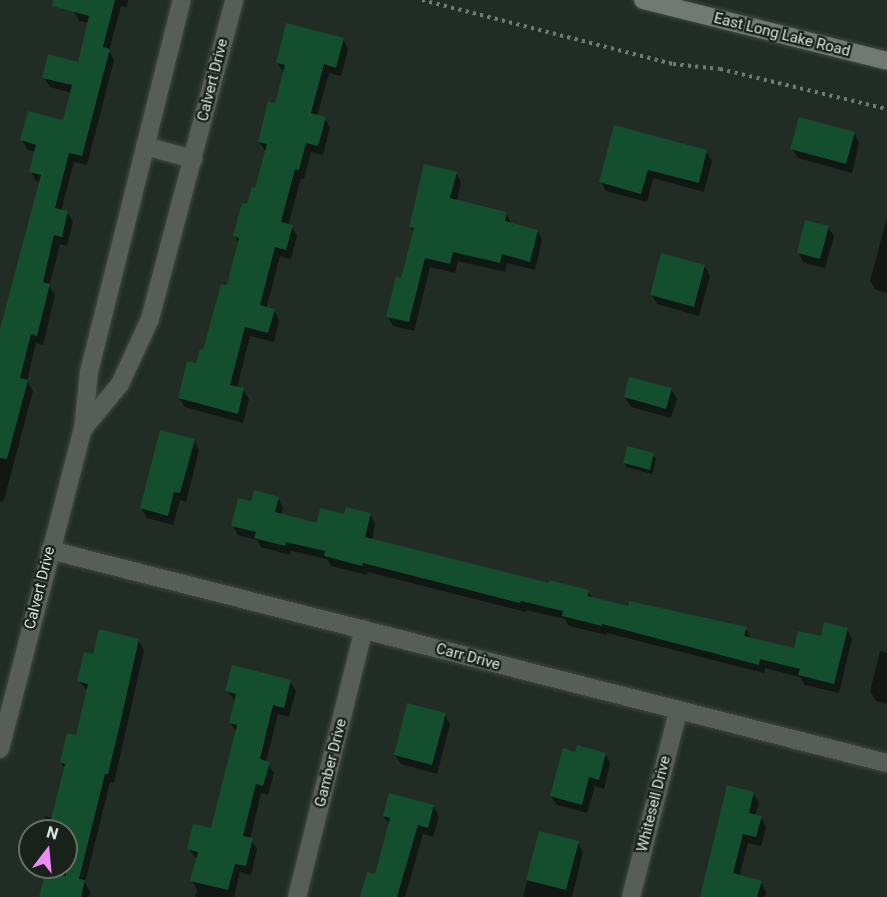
<!DOCTYPE html>
<html>
<head>
<meta charset="utf-8">
<style>
  body { margin:0 }
  #map { position:relative; width:887px; height:897px; overflow:hidden; background:#212c25; font-family:Roboto,sans-serif }
  div>[style] { position:absolute }
  [style*='--x'] { left:calc(var(--x)*1px); top:calc(var(--y)*1px); width:calc(var(--w)*1px); rotate:calc(var(--a)*1deg) }
  .shadow>* { inset:0; background:#0007 }
  .building>* { inset:0; background:#134e2e }
  .path>* { height:4px; margin-top:-2px; transform-origin:0; background:repeating-linear-gradient(90deg,#717a74 0 3px,transparent 0 7.5px) }
  .roads { filter:drop-shadow(0 0 2px #3f4942) drop-shadow(0 0 2px #3f4942) }
  .street>* { height:18px; margin:-9px; padding:0 9px; transform-origin:9px; border-radius:9px; background:#575d59 }
  .secondary>* { height:18px; margin:-9px; padding:0 9px; transform-origin:9px; border-radius:9px; background:#717973 }
  span { translate:-50% -50%; white-space:nowrap; text-align:center; line-height:1.15; -webkit-text-stroke:4.5px #18221b; paint-order:stroke }
  .street-label { font-size:15px; color:#dae1dc }
  .north { position:absolute; left:18px; top:819px; width:60px; height:60px; box-sizing:border-box; background:#18221b; border:2px solid #666e68; border-radius:50%; rotate:16deg; font-size:16px; font-weight:700; line-height:24px; text-align:center; color:#dae1dc }
  .north::after { content:''; display:block; margin:auto; width:21px; height:27px; background:#f08bf5; clip-path:polygon(50% 0,100% 100%,50% 72%,0 100%) }
</style>
</head>
<body>
<div id="map">
  <div class="shadow">
    <i style="clip-path:polygon(76px 0,128px 0,127px 7px,121px 6px,109px 51px,114px 60px,87px 165px,74px 162px,61px 211px,67px 212px,73px 222px,67px 246px,60px 244px,49px 286px,55px 295px,43px 345px,36px 343px,27px 381px,33px 391px,4px 500px,0 502px,0 339px,40px 182px,36px 181px,31px 172px,36px 152px,28px 150px,22px 140px,64px 122px,72px 93px,50px 87px,44px 78px,79px 63px,89px 23px,79px 21px,74px 11px)"></i>
    <i style="clip-path:polygon(343px 39px,348px 49px,341px 76px,329px 73px,317px 116px,325px 118px,330px 128px,323px 155px,311px 152px,304px 179px,301px 178px,288px 226px,292px 227px,297px 236px,291px 259px,280px 256px,266px 309px,274px 311px,279px 320px,274px 342px,250px 336px,237px 388px,243px 390px,249px 399px,243px 423px,185px 407px,179px 398px,204px 352px,228px 287px,239px 244px,235px 236px,256px 190px,266px 152px,259px 142px,276px 105px,284px 73px,277px 63px)"></i>
    <i style="clip-path:polygon(854px 133px,859px 143px,852px 173px,798px 158px,792px 149px)"></i>
    <i style="clip-path:polygon(706px 151px,712px 161px,704px 192px,653px 178px,647px 202px,606px 191px,601px 182px)"></i>
    <i style="clip-path:polygon(456px 173px,461px 182px,457px 201px,506px 213px,511px 224px,537px 231px,542px 240px,535px 270px,507px 263px,505px 272px,458px 261px,455px 273px,430px 267px,414px 331px,393px 326px,388px 317px,402px 280px,414px 233px,410px 226px)"></i>
    <i style="clip-path:polygon(886px 221px,887px 222px,887px 293px,876px 290px,870px 281px)"></i>
    <i style="clip-path:polygon(828px 227px,834px 236px,825px 268px,804px 263px,798px 253px)"></i>
    <i style="clip-path:polygon(705px 266px,710px 276px,699px 316px,657px 304px,652px 295px)"></i>
    <i style="clip-path:polygon(671px 389px,677px 399px,671px 418px,631px 407px,625px 397px)"></i>
    <i style="clip-path:polygon(194px 441px,199px 450px,186px 502px,180px 500px,173px 525px,147px 518px,141px 508px)"></i>
    <i style="clip-path:polygon(653px 455px,656px 459px,652px 474px,627px 467px,624px 463px)"></i>
    <i style="clip-path:polygon(278px 498px,283px 508px,281px 515px,318px 525px,345px 516px,370px 514px,375px 524px,372px 540px,550px 584px,588px 591px,593px 599px,629px 608px,746px 628px,751px 639px,795px 650px,847px 629px,852px 639px,839px 693px,805px 685px,800px 677px,765px 668px,764px 673px,607px 633px,607px 635px,569px 626px,565px 619px,526px 610px,526px 612px,368px 572px,367px 575px,331px 566px,327px 559px,291px 551px,290px 555px,261px 547px,257px 540px,238px 535px,233px 526px,252px 503px)"></i>
    <i style="clip-path:polygon(138px 640px,144px 650px,114px 783px,110px 782px,85px 883px,90px 891px,89px 897px,41px 897px,48px 867px,66px 867px,66px 831px,41px 831px,45px 816px,53px 818px,65px 769px,61px 762px,77px 737px,88px 691px,79px 681px,94px 656px)"></i>
    <i style="clip-path:polygon(880px 651px,887px 653px,887px 704px,876px 701px,870px 691px)"></i>
    <i style="clip-path:polygon(290px 681px,296px 691px,289px 717px,278px 714px,266px 762px,274px 773px,268px 795px,261px 793px,250px 839px,257px 849px,251px 875px,240px 872px,234px 897px,195px 897px,197px 890px,192px 881px,197px 860px,189px 849px,212px 830px,236px 732px,230px 722px,235px 701px,227px 691px)"></i>
    <i style="clip-path:polygon(445px 715px,450px 724px,437px 774px,401px 764px,395px 755px)"></i>
    <i style="clip-path:polygon(576px 753px,605px 754px,610px 763px,604px 789px,595px 786px,587px 813px,557px 805px,551px 796px)"></i>
    <i style="clip-path:polygon(753px 793px,759px 803px,755px 816px,761px 817px,766px 827px,761px 846px,748px 843px,739px 877px,761px 882px,766px 892px,765px 897px,702px 897px)"></i>
    <i style="clip-path:polygon(433px 806px,439px 816px,433px 837px,423px 834px,405px 897px,362px 897px,376px 876px,389px 824px,384px 816px)"></i>
    <i style="clip-path:polygon(540px 833px,578px 843px,583px 852px,572px 897px,523px 897px)"></i>
  </div>
  <div class="building">
    <i style="clip-path:polygon(53px 0,115px 0,103px 47px,110px 49px,82px 156px,69px 153px,55px 208px,68px 211px,62px 237px,54px 235px,43px 282px,50px 284px,37px 336px,31px 334px,20px 378px,28px 380px,7px 459px,0 458px,0 329px,41px 175px,29px 172px,36px 145px,20px 140px,28px 111px,63px 120px,72px 85px,42px 78px,48px 54px,78px 62px,89px 16px,52px 6px)"></i>
    <i style="clip-path:polygon(286px 23px,344px 38px,336px 68px,324px 64px,311px 113px,326px 117px,318px 146px,306px 143px,299px 170px,295px 169px,281px 222px,293px 225px,286px 250px,275px 247px,260px 305px,275px 309px,268px 333px,245px 327px,230px 385px,244px 388px,238px 414px,178px 398px,187px 361px,196px 363px,200px 349px,203px 350px,221px 284px,227px 285px,239px 238px,233px 236px,242px 203px,247px 204px,252px 187px,255px 188px,267px 144px,258px 142px,268px 101px,275px 103px,285px 65px,276px 63px)"></i>
    <i style="clip-path:polygon(799px 117px,855px 132px,846px 164px,790px 149px)"></i>
    <i style="clip-path:polygon(614px 125px,707px 150px,699px 183px,648px 170px,641px 194px,599px 182px)"></i>
    <i style="clip-path:polygon(424px 164px,457px 172px,450px 198px,507px 212px,505px 221px,538px 230px,530px 262px,502px 254px,500px 263px,453px 252px,450px 264px,425px 258px,409px 322px,386px 317px,396px 277px,401px 278px,414px 228px,409px 227px)"></i>
    <i style="clip-path:polygon(805px 220px,829px 226px,820px 259px,797px 253px)"></i>
    <i style="clip-path:polygon(661px 253px,705px 265px,694px 307px,650px 295px)"></i>
    <i style="clip-path:polygon(629px 377px,672px 388px,666px 409px,624px 397px)"></i>
    <i style="clip-path:polygon(160px 430px,195px 439px,180px 493px,174px 492px,168px 516px,140px 508px)"></i>
    <i style="clip-path:polygon(627px 446px,654px 453px,650px 470px,623px 463px)"></i>
    <i style="clip-path:polygon(254px 490px,279px 497px,275px 512px,317px 523px,320px 508px,344px 514px,346px 507px,371px 513px,365px 537px,549px 583px,549px 580px,589px 590px,588px 596px,628px 606px,629px 601px,747px 627px,744px 636px,794px 648px,798px 631px,821px 636px,824px 622px,848px 628px,834px 684px,798px 675px,800px 669px,760px 659px,759px 665px,602px 624px,602px 626px,562px 616px,563px 611px,521px 601px,520px 603px,363px 563px,362px 566px,324px 556px,325px 551px,286px 542px,285px 546px,254px 538px,256px 532px,231px 526px,238px 498px,251px 501px)"></i>
    <i style="clip-path:polygon(99px 629px,139px 639px,121px 720px,108px 774px,105px 774px,79px 879px,85px 880px,81px 897px,39px 897px,46px 871px,66px 876px,66px 831px,48px 831px,65px 764px,60px 762px,67px 733px,76px 735px,88px 684px,77px 681px,84px 652px,93px 654px)"></i>
    <i style="clip-path:polygon(232px 665px,291px 680px,284px 708px,273px 705px,260px 759px,270px 762px,263px 786px,256px 784px,243px 836px,253px 838px,246px 866px,235px 864px,228px 890px,190px 881px,198px 852px,187px 849px,193px 824px,211px 828px,237px 725px,229px 723px,236px 694px,225px 691px)"></i>
    <i style="clip-path:polygon(407px 703px,446px 713px,432px 765px,394px 755px)"></i>
    <i style="clip-path:polygon(577px 745px,606px 753px,599px 780px,589px 777px,582px 805px,550px 796px,563px 748px,575px 752px)"></i>
    <i style="clip-path:polygon(727px 785px,754px 792px,749px 813px,762px 816px,756px 837px,743px 834px,733px 873px,762px 881px,757px 897px,700px 897px)"></i>
    <i style="clip-path:polygon(389px 793px,434px 805px,428px 828px,418px 825px,397px 897px,360px 897px,367px 872px,375px 874px,390px 818px,383px 816px)"></i>
    <i style="clip-path:polygon(539px 831px,579px 841px,566px 890px,526px 880px)"></i>
  </div>
  <div class="path">
    <i style="--x:422;--y:0;--w:259;--a:14.3"></i>
    <i style="--x:673;--y:64;--w:47;--a:6.1"></i>
    <i style="--x:720;--y:69;--w:172;--a:13.5"></i>
  </div>
  <div class="roads">
    <div class="street">
      <i style="--x:145;--y:146;--w:50;--a:15.2"></i>
      <i style="--x:83;--y:429;--w:58;--a:-50.6"></i>
      <i style="--x:120;--y:384;--w:72;--a:-65.2"></i>
      <i style="--x:150;--y:319;--w:330;--a:-75.2"></i>
      <i style="--x:50;--y:550;--w:864;--a:14.28"></i>
      <i style="--x:0;--y:749;--w:331;--a:-75.5"></i>
      <i style="--x:83;--y:429;--w:57;--a:-84"></i>
      <i style="--x:89;--y:372;--w:383;--a:-76"></i>
      <i style="--x:297;--y:897;--w:276;--a:-76"></i>
      <i style="--x:631;--y:897;--w:192;--a:-75.8"></i>
    </div>
    <div class="secondary">
      <i style="--x:643;--y:0;--w:252;--a:14"></i>
    </div>
  </div>
  <div class="street-label">
    <span style="left:782px;top:35px;rotate:14deg">East Long Lake Road</span>
    <span style="left:213px;top:80px;rotate:-76deg">Calvert Drive</span>
    <span style="left:40px;top:588px;rotate:-76deg">Calvert Drive</span>
    <span style="left:468px;top:657px;rotate:15deg">Carr Drive</span>
    <span style="left:331px;top:763px;rotate:-76deg">Gamber Drive</span>
    <span style="left:654px;top:804px;rotate:-76deg">Whitesell Drive</span>
  </div>
  <div class="north">N</div>
</div>
</body>
</html>
